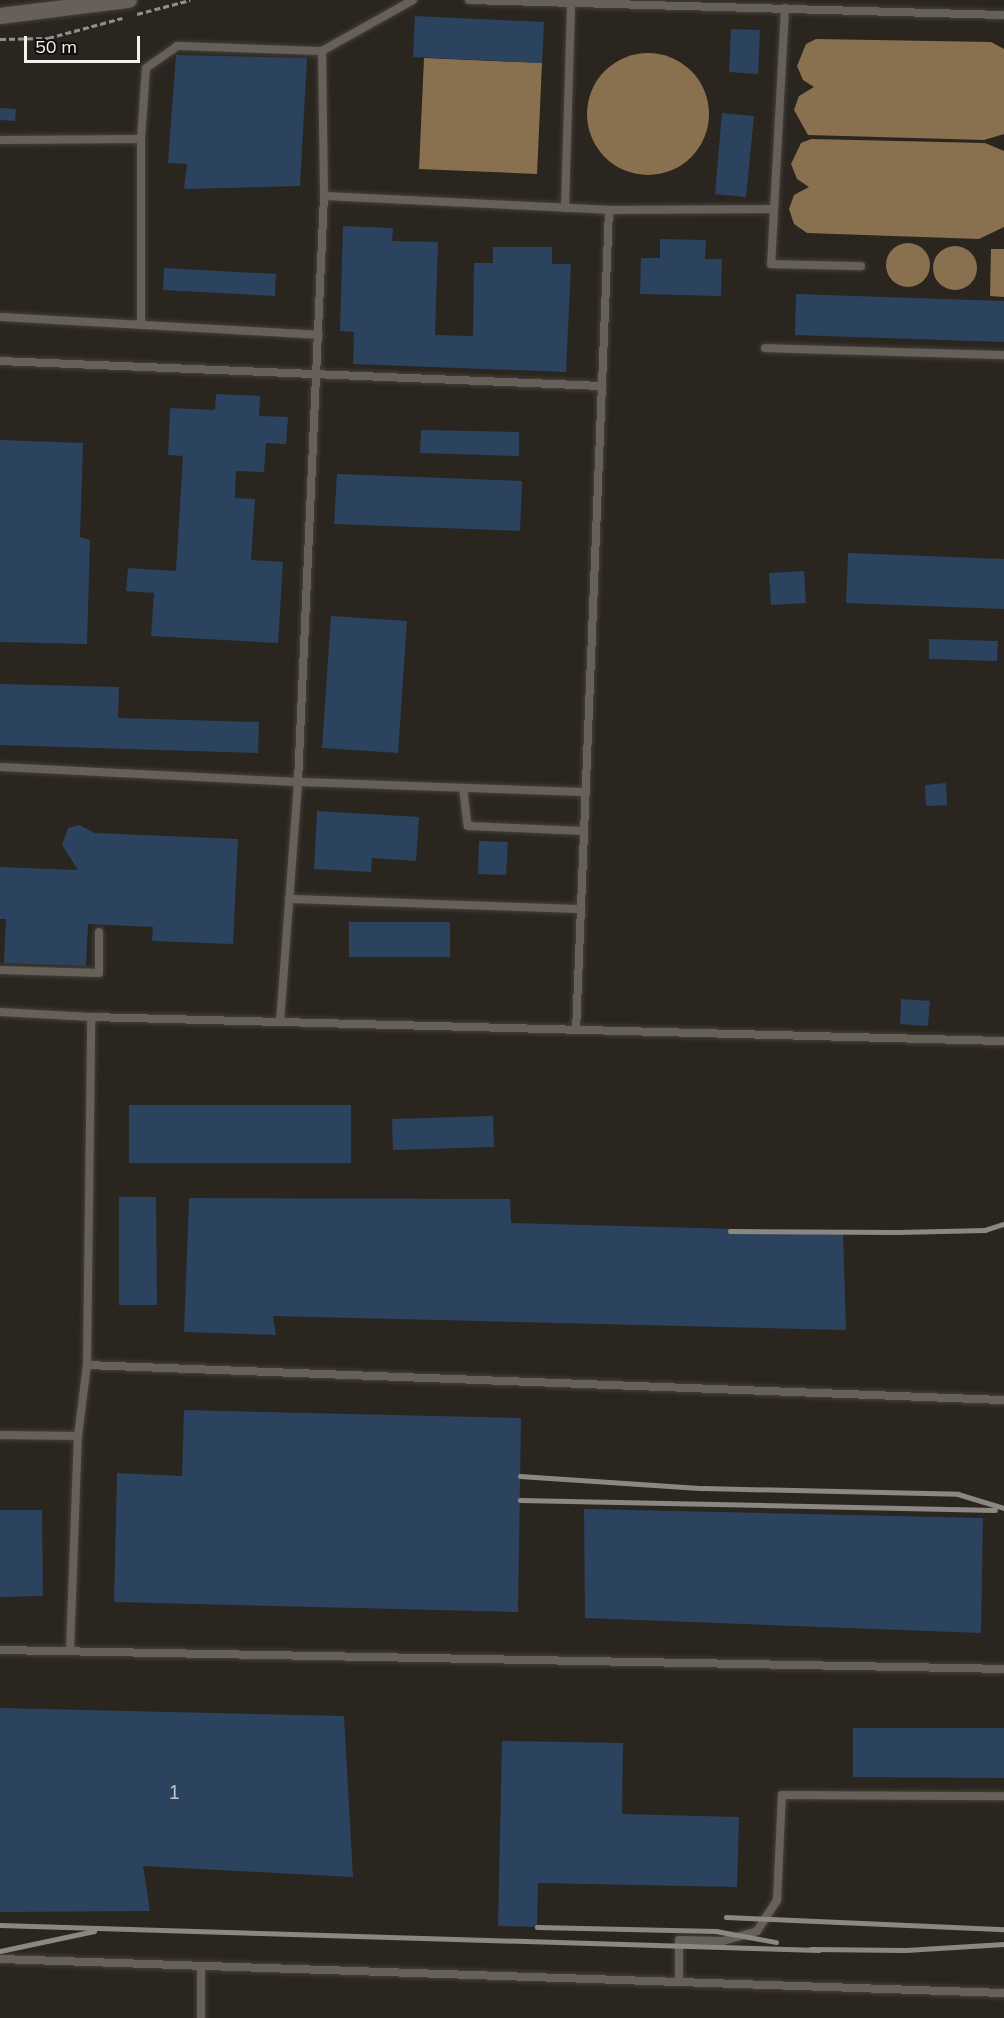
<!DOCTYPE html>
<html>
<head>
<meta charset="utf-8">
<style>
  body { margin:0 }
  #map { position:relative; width:1004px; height:2018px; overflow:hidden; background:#2a251f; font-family:Mulish,sans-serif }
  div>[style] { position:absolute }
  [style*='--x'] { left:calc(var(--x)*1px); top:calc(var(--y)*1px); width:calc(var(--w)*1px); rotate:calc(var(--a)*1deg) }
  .water>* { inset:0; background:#89704f }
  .round { border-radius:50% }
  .building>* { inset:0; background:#2b435f }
  .path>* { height:3px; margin-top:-1.5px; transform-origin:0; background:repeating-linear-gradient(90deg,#928e89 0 6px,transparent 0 9px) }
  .roads { filter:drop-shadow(0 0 2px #44403b) drop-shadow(0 0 2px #44403b) }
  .service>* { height:8px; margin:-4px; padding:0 4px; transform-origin:4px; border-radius:4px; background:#666059 }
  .tertiary>* { height:16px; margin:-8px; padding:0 8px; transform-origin:8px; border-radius:8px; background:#666059 }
  .rail>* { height:4.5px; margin:-2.25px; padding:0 2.25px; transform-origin:2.25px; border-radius:2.25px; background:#8b8782 }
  span { translate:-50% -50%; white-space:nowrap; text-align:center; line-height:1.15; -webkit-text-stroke:4.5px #100e0c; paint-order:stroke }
  .number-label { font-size:20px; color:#c2c6ca }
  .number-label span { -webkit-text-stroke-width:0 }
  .scale { position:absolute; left:24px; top:36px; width:116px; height:27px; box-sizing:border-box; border:3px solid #f4f1ed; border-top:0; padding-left:8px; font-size:18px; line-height:21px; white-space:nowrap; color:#f4f1ed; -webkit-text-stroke:4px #100e0c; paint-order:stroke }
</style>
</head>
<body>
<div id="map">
  <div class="water">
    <i style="clip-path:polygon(816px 39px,991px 42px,1004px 49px,1004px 134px,984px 140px,808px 135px,794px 110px,799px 96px,814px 87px,803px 80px,797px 66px,806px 44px)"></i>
    <i class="round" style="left:587px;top:53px;width:122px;height:122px"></i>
    <i style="clip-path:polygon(424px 58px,542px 63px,537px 174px,419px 169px)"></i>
    <i style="clip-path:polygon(811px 139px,985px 143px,1004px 151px,1004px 227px,979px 239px,807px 233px,794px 224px,789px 209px,794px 195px,809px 187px,797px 179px,791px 164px,801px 143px)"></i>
    <i class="round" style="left:886px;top:243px;width:44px;height:44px"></i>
    <i class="round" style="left:933px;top:246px;width:44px;height:44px"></i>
    <i style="clip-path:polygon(991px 249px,1004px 249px,1004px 297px,990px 296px)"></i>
  </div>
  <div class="building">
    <i style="clip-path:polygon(415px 16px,544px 22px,542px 63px,413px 57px)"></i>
    <i style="clip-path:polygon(731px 29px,760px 30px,758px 74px,729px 72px)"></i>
    <i style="clip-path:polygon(176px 55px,307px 58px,300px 186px,184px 189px,187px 164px,168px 163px)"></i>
    <i style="clip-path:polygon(0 108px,16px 109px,15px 121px,0 120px)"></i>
    <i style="clip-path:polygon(722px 113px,754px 116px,746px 197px,715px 194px)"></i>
    <i style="clip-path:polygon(343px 226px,393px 228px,392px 241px,438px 242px,435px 335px,473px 336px,474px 263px,493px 263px,493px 247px,552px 247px,552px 264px,571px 264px,566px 372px,353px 364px,354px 332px,340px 331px)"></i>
    <i style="clip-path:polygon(660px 239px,706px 240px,705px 259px,722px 259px,721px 296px,640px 294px,641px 258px,660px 258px)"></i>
    <i style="clip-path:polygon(164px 268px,276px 274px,275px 296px,163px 290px)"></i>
    <i style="clip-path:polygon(796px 294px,1004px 301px,1004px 342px,795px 335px)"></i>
    <i style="clip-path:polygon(216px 394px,260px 396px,259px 416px,288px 417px,286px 444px,266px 443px,264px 472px,236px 471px,235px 498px,255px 499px,251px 560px,283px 562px,278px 643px,151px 636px,154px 593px,126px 591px,128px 568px,176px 571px,183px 456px,168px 455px,170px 408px,215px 410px)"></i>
    <i style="clip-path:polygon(421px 430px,519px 432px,519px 456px,420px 453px)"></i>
    <i style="clip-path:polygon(0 440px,83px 443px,80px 537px,90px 540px,87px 644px,0 642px)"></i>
    <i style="clip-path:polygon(337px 474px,522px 481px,520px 531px,334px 524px)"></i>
    <i style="clip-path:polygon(848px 553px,1004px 559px,1004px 609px,846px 603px)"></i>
    <i style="clip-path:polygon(804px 571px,806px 603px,771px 605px,769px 573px)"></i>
    <i style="clip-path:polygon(331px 616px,407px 621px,398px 753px,322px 748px)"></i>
    <i style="clip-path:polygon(929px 639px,998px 641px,997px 661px,929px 659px)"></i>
    <i style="clip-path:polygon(0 684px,119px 687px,118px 718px,259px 722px,258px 753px,0 745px)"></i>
    <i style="clip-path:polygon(946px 783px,947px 805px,926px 806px,925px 785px)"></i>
    <i style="clip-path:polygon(317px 811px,419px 817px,416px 861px,372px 858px,371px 872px,314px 869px)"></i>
    <i style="clip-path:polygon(79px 825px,95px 833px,238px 839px,233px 944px,152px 941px,153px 927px,88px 924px,86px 966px,4px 963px,6px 919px,0 919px,0 867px,78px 870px,62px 845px,68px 828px)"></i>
    <i style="clip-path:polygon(479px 841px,508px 842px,506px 875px,478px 874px)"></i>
    <i style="clip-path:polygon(349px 922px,450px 922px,450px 957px,349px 957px)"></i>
    <i style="clip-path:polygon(901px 999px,930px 1001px,928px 1026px,900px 1024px)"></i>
    <i style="clip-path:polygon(129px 1105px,351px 1105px,351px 1163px,129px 1163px)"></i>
    <i style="clip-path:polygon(493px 1116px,494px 1147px,393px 1150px,392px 1119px)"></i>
    <i style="clip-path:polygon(119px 1197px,156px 1197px,157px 1305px,119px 1305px)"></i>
    <i style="clip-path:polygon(189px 1198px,510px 1199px,511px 1223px,843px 1232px,846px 1330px,273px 1316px,276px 1335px,184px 1332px)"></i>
    <i style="clip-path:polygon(184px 1410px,521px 1418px,518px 1612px,114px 1602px,117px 1473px,182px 1476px)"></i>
    <i style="clip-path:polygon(584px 1509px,983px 1518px,981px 1633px,585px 1618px)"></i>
    <i style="clip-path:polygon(0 1510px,42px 1510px,43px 1596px,0 1597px)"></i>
    <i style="clip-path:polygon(0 1708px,344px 1716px,353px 1877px,143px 1866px,150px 1911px,0 1912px)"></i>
    <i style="clip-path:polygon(853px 1728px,1004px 1728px,1004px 1778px,853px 1777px)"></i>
    <i style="clip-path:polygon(502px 1741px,623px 1743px,622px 1814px,739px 1817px,737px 1887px,538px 1883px,537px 1927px,498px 1926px)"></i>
  </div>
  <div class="path">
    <i style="--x:137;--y:14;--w:55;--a:-14.8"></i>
    <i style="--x:0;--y:39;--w:48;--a:-1.2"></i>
    <i style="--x:48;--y:38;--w:77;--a:-15.1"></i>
  </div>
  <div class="roads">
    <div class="service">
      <i style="--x:413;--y:0;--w:104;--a:150.7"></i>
      <i style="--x:322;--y:51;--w:145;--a:89.2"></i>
      <i style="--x:324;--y:196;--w:285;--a:2.8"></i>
      <i style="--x:609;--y:210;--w:821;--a:92.3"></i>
      <i style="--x:469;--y:0;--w:535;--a:1.61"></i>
      <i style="--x:785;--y:8;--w:256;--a:93.1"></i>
      <i style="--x:771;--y:264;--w:90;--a:1.3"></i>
      <i style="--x:0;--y:140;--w:141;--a:-0.4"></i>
      <i style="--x:141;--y:139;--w:71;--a:-86"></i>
      <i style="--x:146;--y:68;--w:38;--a:-35"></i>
      <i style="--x:177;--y:46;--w:145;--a:2"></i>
      <i style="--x:565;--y:208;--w:205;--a:-88.3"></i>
      <i style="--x:609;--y:210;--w:165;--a:-0.3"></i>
      <i style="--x:0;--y:317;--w:319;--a:3.2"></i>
      <i style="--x:141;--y:325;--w:186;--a:-90"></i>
      <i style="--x:765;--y:348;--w:239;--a:1.7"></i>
      <i style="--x:0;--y:361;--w:603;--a:2.38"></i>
      <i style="--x:0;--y:767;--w:298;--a:2.9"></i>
      <i style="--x:298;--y:782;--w:587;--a:-87.46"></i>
      <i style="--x:463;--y:788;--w:38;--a:83"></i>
      <i style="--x:468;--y:826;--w:116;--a:2.5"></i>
      <i style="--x:289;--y:899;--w:292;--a:2"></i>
      <i style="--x:0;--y:970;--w:99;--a:1.7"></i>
      <i style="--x:99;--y:973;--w:41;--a:-90"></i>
      <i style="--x:0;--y:1012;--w:91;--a:3.1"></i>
      <i style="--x:280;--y:1022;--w:241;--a:-85.7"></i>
      <i style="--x:298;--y:782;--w:287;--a:2"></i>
      <i style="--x:87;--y:1365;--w:918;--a:2.19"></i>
      <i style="--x:0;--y:1435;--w:78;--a:0.7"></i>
      <i style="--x:0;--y:1650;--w:1004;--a:1.08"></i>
      <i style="--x:70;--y:1651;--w:215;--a:-87.9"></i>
      <i style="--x:78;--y:1436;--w:72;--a:-82.8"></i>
      <i style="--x:87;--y:1365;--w:348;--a:-89.3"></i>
      <i style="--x:91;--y:1017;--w:913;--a:1.51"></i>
      <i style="--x:0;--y:1959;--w:1005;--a:1.94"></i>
      <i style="--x:679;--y:1982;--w:42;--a:-90"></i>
      <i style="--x:679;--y:1940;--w:44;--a:1.3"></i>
      <i style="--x:723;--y:1941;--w:35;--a:-16"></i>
      <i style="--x:757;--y:1931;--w:37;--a:-57"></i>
      <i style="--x:777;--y:1900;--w:105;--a:-87.3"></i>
      <i style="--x:782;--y:1795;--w:222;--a:0.3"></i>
      <i style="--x:201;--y:2018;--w:52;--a:-90"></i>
    </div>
    <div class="tertiary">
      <i style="--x:0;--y:16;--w:130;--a:-7.1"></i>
    </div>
  </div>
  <div class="rail">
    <i style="--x:730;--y:1231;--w:168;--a:0.3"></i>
    <i style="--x:898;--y:1232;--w:87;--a:-1.3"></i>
    <i style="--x:985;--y:1230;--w:20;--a:-18"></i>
    <i style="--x:520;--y:1476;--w:183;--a:3.8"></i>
    <i style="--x:703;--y:1488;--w:255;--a:1.3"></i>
    <i style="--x:958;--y:1494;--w:48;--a:16.9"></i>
    <i style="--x:520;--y:1500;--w:475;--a:1.2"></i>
    <i style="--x:726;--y:1917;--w:278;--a:2.5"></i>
    <i style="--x:0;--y:1925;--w:819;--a:1.75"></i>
    <i style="--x:537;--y:1927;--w:179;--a:1.3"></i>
    <i style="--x:716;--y:1931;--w:61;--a:10.4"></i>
    <i style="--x:811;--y:1949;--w:95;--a:0.6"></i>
    <i style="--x:906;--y:1950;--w:98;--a:-3.5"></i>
    <i style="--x:0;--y:1951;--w:96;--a:-12"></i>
  </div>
  <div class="number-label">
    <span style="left:174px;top:1791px">1</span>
  </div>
  <div class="scale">50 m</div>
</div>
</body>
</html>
